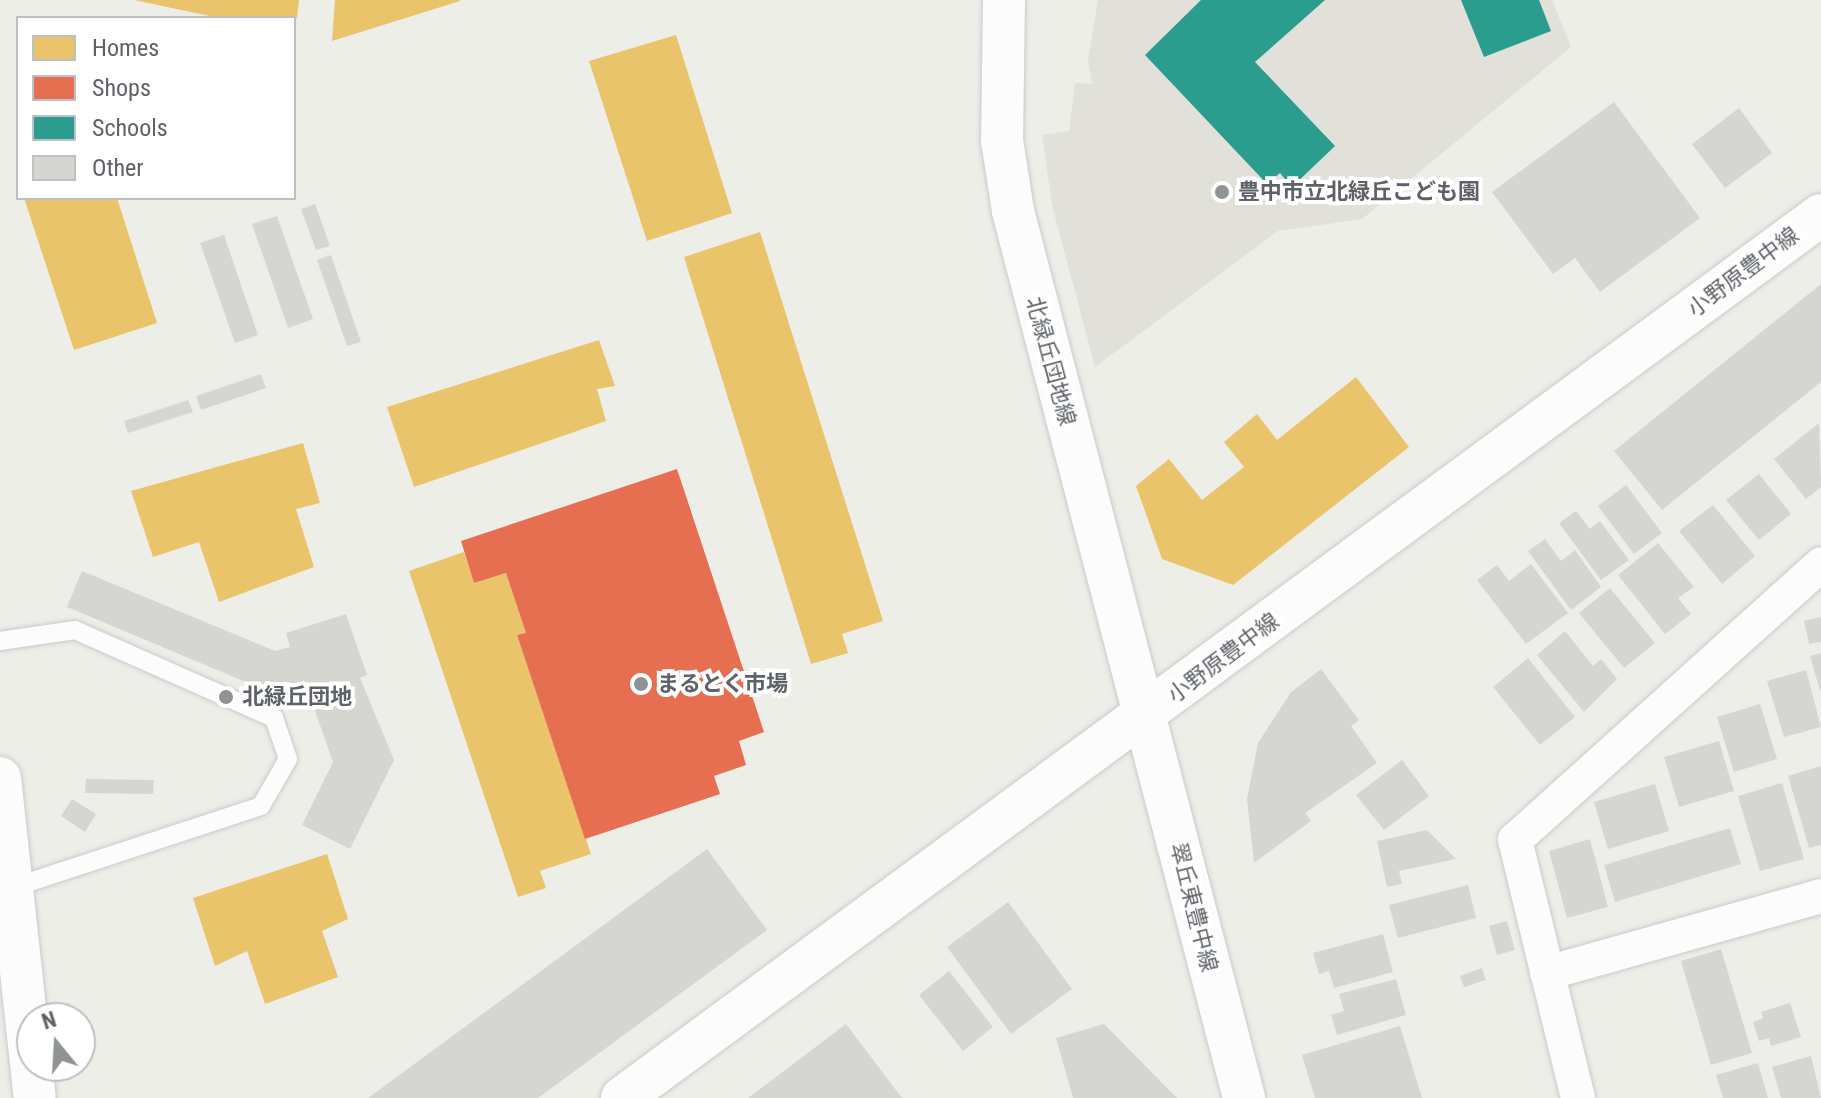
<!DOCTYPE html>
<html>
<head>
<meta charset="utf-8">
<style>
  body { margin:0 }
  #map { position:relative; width:1821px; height:1098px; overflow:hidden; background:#eeeee9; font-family:"Roboto Condensed","Noto Sans JP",sans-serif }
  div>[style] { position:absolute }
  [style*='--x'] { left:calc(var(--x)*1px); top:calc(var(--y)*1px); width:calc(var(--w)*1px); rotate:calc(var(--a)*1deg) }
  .education>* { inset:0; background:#e1e0d9 }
  .homes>* { inset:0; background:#e9c46a }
  .shops>* { inset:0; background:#e76f51 }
  .schools>* { inset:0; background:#2a9d8f }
  .building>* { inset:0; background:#d5d5d2 }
  .roads { filter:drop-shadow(0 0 2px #cacaca) drop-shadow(0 0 2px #cacaca) }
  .service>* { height:18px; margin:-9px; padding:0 9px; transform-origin:9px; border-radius:9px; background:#fcfcfc }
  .minor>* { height:34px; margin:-17px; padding:0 17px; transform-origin:17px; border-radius:17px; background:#fcfcfc }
  .tertiary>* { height:42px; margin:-21px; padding:0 21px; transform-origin:21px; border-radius:21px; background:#fcfcfc }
  .dots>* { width:22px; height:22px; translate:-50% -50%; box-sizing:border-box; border:4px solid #fff; border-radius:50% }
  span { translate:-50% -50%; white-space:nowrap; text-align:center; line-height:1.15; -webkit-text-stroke:8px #fff; paint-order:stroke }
  .poi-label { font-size:22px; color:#5e6267; font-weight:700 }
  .left { translate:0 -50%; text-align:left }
  .street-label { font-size:22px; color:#5e6267 }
  .legend { position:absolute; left:16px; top:16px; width:280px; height:184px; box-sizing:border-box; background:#fff; border:2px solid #bfc0c2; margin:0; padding:10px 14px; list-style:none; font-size:24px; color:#5e6267 }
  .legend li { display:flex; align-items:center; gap:16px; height:40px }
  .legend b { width:40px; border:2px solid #bfc0c2 }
  .north { position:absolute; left:16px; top:1002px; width:80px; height:80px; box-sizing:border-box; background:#fff; border:2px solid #bfc0c2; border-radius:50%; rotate:342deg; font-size:22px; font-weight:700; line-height:32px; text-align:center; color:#5e6267 }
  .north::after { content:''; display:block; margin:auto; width:28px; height:36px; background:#909394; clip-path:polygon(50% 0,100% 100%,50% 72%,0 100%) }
</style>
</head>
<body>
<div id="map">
  <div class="education">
    <i style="clip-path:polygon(1098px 0,1552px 0,1571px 47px,1362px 219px,1278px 231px,1095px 367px,1052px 205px,1042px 135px,1069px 131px,1075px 83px,1092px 84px,1088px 60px)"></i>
  </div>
  <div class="homes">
    <i style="clip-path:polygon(134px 0,299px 0,297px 18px,219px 18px)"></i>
    <i style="clip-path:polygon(335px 0,460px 0,460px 1px,332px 41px)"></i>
    <i style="clip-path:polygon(676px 35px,732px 213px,647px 241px,589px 61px)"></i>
    <i style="clip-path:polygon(24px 198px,117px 198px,157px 323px,74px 350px)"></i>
    <i style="clip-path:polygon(760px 232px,883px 621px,842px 634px,848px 653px,811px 664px,684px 257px)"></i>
    <i style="clip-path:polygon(599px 340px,615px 386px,597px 389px,606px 421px,414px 487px,387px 407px)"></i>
    <i style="clip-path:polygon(1356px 377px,1409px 447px,1233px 585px,1162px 559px,1136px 486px,1169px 459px,1202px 500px,1244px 467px,1224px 442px,1257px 414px,1277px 440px)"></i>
    <i style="clip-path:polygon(303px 443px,320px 503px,296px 509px,314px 567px,219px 602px,199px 542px,153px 557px,131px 491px)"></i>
    <i style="clip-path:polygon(464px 552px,474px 583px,506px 573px,526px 633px,517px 635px,591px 854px,540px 871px,546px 888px,518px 897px,409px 571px)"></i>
    <i style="clip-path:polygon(327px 854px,348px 919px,322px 931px,338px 977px,265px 1004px,247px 951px,215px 966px,193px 898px)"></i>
  </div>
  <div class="shops">
    <i style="clip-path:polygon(677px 469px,764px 732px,739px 741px,746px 765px,714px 776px,720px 794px,585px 839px,517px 635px,526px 633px,506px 573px,474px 583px,461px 541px)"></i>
  </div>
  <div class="schools">
    <i style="clip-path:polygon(1201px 0,1325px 0,1255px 62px,1335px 146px,1292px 187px,1280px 173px,1267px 184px,1145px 55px)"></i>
    <i style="clip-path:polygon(1461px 0,1539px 0,1551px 31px,1484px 57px)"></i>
  </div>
  <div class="building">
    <i style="clip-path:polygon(1614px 102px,1700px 218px,1600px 292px,1575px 258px,1553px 274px,1492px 192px)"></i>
    <i style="clip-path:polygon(1739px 108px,1772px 153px,1725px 188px,1692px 144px)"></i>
    <i style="clip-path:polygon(315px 204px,330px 246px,316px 250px,301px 209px)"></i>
    <i style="clip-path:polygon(277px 216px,313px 319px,288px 328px,252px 224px)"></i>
    <i style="clip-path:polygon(224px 235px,258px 335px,235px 343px,200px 243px)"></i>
    <i style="clip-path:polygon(331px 255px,361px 342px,347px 346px,317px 260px)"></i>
    <i style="clip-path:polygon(1821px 284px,1821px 382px,1662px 510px,1614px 451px)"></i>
    <i style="clip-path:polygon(261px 374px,266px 388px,201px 410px,196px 396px)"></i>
    <i style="clip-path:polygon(188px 400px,193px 412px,128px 433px,124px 421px)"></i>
    <i style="clip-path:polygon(1819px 423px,1821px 487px,1806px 499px,1774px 459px)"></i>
    <i style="clip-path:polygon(1759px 474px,1791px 514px,1759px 540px,1726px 500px)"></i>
    <i style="clip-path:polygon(1626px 485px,1662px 533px,1634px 554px,1598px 506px)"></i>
    <i style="clip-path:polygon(1713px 505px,1755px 556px,1722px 584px,1679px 531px)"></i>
    <i style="clip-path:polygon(1576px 511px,1590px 529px,1600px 521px,1629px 560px,1601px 580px,1559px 523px)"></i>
    <i style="clip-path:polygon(1545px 539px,1561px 561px,1575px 550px,1601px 587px,1571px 610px,1528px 551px)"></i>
    <i style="clip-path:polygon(1658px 543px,1694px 587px,1678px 598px,1691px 614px,1665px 634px,1618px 575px)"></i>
    <i style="clip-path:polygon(1531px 564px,1568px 613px,1526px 644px,1477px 580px,1497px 565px,1509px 581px)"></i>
    <i style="clip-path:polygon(82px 571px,275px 651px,290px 647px,286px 633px,346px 614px,367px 675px,360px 678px,394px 760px,350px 849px,302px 825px,333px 762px,315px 711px,67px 607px)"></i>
    <i style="clip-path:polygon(1610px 588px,1655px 643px,1624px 668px,1579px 613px)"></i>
    <i style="clip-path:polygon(1821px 617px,1821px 642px,1809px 644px,1804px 621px)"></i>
    <i style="clip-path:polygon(1565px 631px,1593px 666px,1601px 659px,1617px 679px,1584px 712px,1537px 655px)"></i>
    <i style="clip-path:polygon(1821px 653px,1821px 690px,1820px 690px,1810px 656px)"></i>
    <i style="clip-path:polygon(1528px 658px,1575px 717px,1540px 745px,1493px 687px)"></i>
    <i style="clip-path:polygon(1321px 669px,1359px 720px,1351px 726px,1377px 763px,1305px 813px,1311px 821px,1254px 863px,1247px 799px,1258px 743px,1291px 692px)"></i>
    <i style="clip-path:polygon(1806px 670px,1821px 727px,1784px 737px,1767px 681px)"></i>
    <i style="clip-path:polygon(1760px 704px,1777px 759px,1734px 772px,1717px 717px)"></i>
    <i style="clip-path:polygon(1719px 741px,1734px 791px,1679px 807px,1664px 757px)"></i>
    <i style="clip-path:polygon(1402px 760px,1429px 796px,1384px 830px,1356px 795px)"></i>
    <i style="clip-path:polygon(1821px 766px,1821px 845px,1809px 848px,1788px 776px)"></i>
    <i style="clip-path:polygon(86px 779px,154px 780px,153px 794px,85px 793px)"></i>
    <i style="clip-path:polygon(1782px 783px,1804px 859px,1760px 871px,1738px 796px)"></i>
    <i style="clip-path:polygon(1655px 784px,1669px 831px,1608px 849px,1594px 802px)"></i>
    <i style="clip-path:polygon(72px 799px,96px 814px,85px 832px,61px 816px)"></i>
    <i style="clip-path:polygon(1730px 828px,1741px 864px,1615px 902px,1604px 865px)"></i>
    <i style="clip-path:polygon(1427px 830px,1456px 859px,1399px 871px,1402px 884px,1387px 887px,1377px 841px)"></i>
    <i style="clip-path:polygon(1590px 839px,1608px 907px,1567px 918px,1549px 851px)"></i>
    <i style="clip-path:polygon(707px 849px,767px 930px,538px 1098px,368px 1098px)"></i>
    <i style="clip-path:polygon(1468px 885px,1476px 918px,1398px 938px,1389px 905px)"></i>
    <i style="clip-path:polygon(1008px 902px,1072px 989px,1011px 1034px,947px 947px)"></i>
    <i style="clip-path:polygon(1507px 921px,1515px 950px,1497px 955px,1489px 926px)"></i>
    <i style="clip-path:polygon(1383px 934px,1393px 972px,1334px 988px,1329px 971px,1319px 974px,1313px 953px)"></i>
    <i style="clip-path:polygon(1721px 949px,1752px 1053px,1711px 1065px,1681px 961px)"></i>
    <i style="clip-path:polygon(1482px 968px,1486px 980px,1464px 987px,1460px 976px)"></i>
    <i style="clip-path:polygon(949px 971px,993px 1027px,963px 1051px,919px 995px)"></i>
    <i style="clip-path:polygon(1396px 979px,1406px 1015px,1337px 1035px,1331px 1015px,1344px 1011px,1339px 994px)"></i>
    <i style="clip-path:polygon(1790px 1003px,1801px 1037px,1771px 1046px,1769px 1038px,1759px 1041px,1753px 1022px,1763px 1018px,1761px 1012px)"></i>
    <i style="clip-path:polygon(846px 1024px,902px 1098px,748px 1098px)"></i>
    <i style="clip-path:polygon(1104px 1024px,1177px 1098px,1073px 1098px,1056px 1038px)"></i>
    <i style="clip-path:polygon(1400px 1026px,1422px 1098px,1315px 1098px,1302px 1055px)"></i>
    <i style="clip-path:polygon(1811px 1056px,1821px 1098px,1781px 1098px,1772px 1067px)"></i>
    <i style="clip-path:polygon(1758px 1063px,1768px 1098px,1723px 1098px,1716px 1075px)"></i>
  </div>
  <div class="roads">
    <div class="service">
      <i style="--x:0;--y:641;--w:76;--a:-8.3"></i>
      <i style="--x:75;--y:630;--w:218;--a:23.9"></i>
      <i style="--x:274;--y:718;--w:43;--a:71.1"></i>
      <i style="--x:288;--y:759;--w:54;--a:119.9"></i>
      <i style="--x:261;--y:806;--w:262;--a:161.8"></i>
    </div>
    <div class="minor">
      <i style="--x:1547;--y:973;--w:285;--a:-15.7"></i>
      <i style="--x:1578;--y:1098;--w:266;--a:-103.7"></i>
      <i style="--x:1515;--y:840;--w:412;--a:-42"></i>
    </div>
    <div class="tertiary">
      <i style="--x:1004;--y:0;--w:140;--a:90.8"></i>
      <i style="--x:1002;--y:140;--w:72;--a:81.2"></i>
      <i style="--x:1013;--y:211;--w:917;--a:75.4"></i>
      <i style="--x:0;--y:778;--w:322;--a:83.8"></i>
      <i style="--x:622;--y:1098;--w:1489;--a:-36.37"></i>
    </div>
  </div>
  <div class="dots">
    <i style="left:1222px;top:192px;background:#909394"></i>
    <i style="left:641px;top:684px;background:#909394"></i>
    <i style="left:226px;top:697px;background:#909394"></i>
  </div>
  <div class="poi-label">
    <span class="left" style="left:1238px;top:192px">豊中市立北緑丘こども園</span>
    <span class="left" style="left:657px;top:684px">まるとく市場</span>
    <span class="left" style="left:242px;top:697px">北緑丘団地</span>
  </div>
  <div class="street-label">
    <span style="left:1743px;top:272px;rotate:-37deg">小野原豊中線</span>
    <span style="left:1051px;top:361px;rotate:75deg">北緑丘団地線</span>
    <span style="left:1223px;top:658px;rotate:-37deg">小野原豊中線</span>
    <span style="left:1194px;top:907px;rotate:76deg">翠丘東豊中線</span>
  </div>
  <ul class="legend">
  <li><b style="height:22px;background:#e9c46a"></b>Homes</li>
  <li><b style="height:22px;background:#e76f51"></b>Shops</li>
  <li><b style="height:22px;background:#2a9d8f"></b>Schools</li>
  <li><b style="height:22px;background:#d5d5d2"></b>Other</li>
  </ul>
  <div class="north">N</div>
</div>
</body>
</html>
